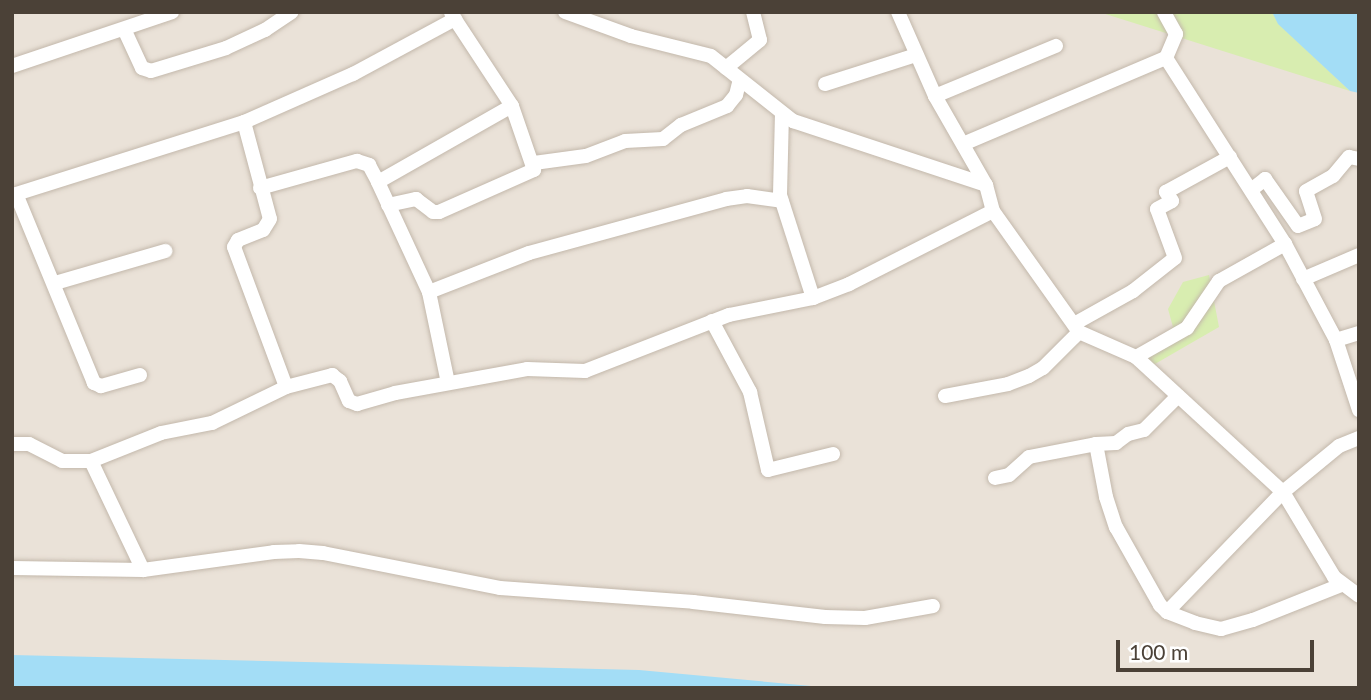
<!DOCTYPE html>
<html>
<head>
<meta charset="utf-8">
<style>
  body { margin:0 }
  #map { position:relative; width:1371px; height:700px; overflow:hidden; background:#f6f1ea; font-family:Lato,sans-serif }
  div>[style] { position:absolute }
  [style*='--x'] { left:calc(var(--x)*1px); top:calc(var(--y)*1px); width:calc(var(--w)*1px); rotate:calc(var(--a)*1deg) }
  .residential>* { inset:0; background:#eae2d8 }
  .green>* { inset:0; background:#d8edb0 }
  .water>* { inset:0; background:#a3ddf6 }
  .roads { filter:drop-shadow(0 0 2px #c3b8ab) drop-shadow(0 0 2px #c3b8ab) }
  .minor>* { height:14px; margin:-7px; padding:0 7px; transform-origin:7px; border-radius:7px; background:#fff }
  span { translate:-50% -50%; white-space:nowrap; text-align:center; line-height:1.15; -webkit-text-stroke:5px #fff; paint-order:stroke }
  .frame { position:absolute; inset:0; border:14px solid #4b4137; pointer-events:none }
  .scale { position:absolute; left:1116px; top:640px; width:198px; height:32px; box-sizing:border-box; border:4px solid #4b4137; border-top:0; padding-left:9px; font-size:21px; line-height:24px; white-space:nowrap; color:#4b4137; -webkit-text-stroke:5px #fff; paint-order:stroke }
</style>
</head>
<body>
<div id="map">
  <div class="residential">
    <i style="clip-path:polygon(12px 12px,1359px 12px,1359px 688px,12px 688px)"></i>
  </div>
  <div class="green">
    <i style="clip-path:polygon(1099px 12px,1272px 12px,1279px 24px,1350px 91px)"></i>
    <i style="clip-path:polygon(1209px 275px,1219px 327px,1148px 368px,1136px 357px,1173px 327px,1168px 309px,1183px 282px)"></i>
  </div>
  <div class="water">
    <i style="clip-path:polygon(1272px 12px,1359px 12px,1359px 93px,1350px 91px,1278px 24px)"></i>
    <i style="clip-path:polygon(12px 655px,639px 670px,833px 688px,12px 688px)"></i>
  </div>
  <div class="roads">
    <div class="minor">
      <i style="--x:565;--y:12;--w:70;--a:20"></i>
      <i style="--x:631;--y:36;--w:82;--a:14"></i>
      <i style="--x:711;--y:56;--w:105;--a:38.4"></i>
      <i style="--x:793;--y:121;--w:203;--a:18.3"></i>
      <i style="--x:986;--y:185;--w:27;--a:75"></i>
      <i style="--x:993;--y:211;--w:148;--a:54.6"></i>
      <i style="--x:1079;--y:332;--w:62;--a:23.7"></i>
      <i style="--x:1136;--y:357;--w:200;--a:42.6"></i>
      <i style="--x:1283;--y:492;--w:99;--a:59"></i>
      <i style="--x:1334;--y:577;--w:31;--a:37"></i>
      <i style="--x:898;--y:12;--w:92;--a:66.2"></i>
      <i style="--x:935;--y:96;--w:103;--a:60.2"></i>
      <i style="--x:124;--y:29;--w:43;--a:65.2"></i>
      <i style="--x:142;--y:68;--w:9;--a:18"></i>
      <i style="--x:151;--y:71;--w:78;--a:-17"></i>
      <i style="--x:226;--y:48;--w:43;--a:-24.8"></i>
      <i style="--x:265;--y:30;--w:32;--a:-34"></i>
      <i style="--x:1166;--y:58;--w:221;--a:57.4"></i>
      <i style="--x:1285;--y:244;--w:109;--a:62"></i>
      <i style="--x:1336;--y:340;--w:74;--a:71.8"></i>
      <i style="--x:12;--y:66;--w:169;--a:-18.6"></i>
      <i style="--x:726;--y:68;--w:44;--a:-39.5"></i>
      <i style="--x:760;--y:40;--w:29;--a:-104"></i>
      <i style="--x:825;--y:84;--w:96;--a:-17.7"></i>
      <i style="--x:935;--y:96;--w:131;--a:-22.5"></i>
      <i style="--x:782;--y:113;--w:82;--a:91.4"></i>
      <i style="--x:780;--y:195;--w:108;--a:72.2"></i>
      <i style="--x:244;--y:122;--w:100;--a:75"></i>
      <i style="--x:270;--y:219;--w:13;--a:122"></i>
      <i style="--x:263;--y:230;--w:27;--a:158"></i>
      <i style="--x:238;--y:240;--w:8;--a:120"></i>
      <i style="--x:234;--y:247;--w:149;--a:69.6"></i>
      <i style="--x:963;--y:144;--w:220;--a:-23"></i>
      <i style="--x:1166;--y:58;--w:26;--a:-67"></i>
      <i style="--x:1176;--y:34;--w:25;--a:-119"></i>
      <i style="--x:534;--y:163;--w:52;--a:-7.7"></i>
      <i style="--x:586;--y:156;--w:42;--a:-21"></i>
      <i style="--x:625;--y:141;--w:38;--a:-3"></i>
      <i style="--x:663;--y:139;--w:23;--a:-38"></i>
      <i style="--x:681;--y:125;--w:50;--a:-22.4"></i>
      <i style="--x:727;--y:106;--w:14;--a:-51"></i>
      <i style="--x:736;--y:95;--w:16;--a:-76"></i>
      <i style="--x:260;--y:188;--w:101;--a:-15.6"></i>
      <i style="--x:357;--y:161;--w:13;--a:18"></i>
      <i style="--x:369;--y:165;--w:19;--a:62"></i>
      <i style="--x:1251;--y:190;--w:18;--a:-38"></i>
      <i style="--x:1265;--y:179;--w:57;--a:54.9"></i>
      <i style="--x:1298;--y:226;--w:18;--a:-22"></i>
      <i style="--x:1315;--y:219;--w:29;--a:-108"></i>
      <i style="--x:1306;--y:191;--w:31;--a:-29"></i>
      <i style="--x:1333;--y:176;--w:25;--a:-50"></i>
      <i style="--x:1349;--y:157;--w:10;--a:11"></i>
      <i style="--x:388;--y:205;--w:29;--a:-12"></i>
      <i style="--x:416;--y:199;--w:21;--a:37"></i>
      <i style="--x:433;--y:212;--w:6;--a:0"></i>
      <i style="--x:439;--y:212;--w:104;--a:-23.9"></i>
      <i style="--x:534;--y:170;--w:68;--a:-109"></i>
      <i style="--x:512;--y:106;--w:111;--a:-123.3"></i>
      <i style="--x:1303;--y:279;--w:61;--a:-23.2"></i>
      <i style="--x:55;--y:283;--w:115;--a:-16.2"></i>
      <i style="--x:429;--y:292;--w:107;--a:-21.3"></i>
      <i style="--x:529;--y:253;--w:204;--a:-15.3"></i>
      <i style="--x:726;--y:199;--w:21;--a:-8"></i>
      <i style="--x:747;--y:196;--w:35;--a:8"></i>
      <i style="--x:712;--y:321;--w:81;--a:61.8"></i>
      <i style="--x:750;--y:392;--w:80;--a:77"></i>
      <i style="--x:768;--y:470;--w:67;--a:-13.8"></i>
      <i style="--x:1074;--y:324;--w:68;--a:-29.2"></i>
      <i style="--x:1133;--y:291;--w:53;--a:-38.2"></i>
      <i style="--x:1175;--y:258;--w:52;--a:-110.2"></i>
      <i style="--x:1157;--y:209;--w:17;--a:-28"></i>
      <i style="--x:1172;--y:201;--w:11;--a:-124"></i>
      <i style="--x:1166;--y:192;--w:73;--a:-28.7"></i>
      <i style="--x:1336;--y:340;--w:24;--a:-17"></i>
      <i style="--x:1136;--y:357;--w:59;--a:-29.6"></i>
      <i style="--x:1187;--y:328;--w:57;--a:-55.8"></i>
      <i style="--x:1219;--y:281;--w:76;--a:-29.3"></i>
      <i style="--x:140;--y:375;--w:41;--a:164.2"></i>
      <i style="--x:101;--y:386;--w:8;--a:-157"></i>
      <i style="--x:94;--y:383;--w:204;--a:-112.4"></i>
      <i style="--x:16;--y:194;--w:239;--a:-17.5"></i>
      <i style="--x:244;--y:122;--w:119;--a:-23.8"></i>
      <i style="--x:353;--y:74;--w:116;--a:-28.3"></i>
      <i style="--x:448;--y:383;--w:93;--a:-101.8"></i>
      <i style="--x:429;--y:292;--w:121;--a:-114.9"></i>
      <i style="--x:378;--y:182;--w:154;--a:-29.6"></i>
      <i style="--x:945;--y:396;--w:64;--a:-10.8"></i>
      <i style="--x:1008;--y:384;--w:22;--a:-21"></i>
      <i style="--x:1029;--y:376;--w:16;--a:-30"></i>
      <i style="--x:1043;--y:368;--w:51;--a:-45"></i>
      <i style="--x:1178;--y:396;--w:48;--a:135"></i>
      <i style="--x:1144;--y:430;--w:16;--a:166"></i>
      <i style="--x:1128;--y:434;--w:15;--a:143"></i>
      <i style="--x:1116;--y:443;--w:20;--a:177"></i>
      <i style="--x:1096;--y:444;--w:54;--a:79.3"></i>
      <i style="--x:1106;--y:497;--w:32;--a:72"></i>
      <i style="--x:1116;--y:527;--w:90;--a:60.6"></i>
      <i style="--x:1160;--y:605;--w:10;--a:45"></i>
      <i style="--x:1167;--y:612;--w:30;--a:21"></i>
      <i style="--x:1195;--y:623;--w:27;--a:13"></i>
      <i style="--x:1221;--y:629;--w:33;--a:-16"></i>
      <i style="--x:1253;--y:620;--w:95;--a:-21.7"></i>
      <i style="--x:12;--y:444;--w:17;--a:0"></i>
      <i style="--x:29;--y:444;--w:37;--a:27"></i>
      <i style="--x:62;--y:461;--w:29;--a:0"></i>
      <i style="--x:91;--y:461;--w:75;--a:-21.8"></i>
      <i style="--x:161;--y:433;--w:52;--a:-11.1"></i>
      <i style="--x:212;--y:423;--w:82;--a:-25.9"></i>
      <i style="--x:286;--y:387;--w:48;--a:-14.6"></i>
      <i style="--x:332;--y:375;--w:10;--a:37"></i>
      <i style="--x:340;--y:381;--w:22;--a:66"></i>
      <i style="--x:349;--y:401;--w:9;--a:21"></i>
      <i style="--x:357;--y:404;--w:40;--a:-16"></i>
      <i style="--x:395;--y:393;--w:134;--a:-10.3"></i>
      <i style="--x:527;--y:369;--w:58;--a:2"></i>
      <i style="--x:585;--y:371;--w:155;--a:-21.3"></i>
      <i style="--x:729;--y:315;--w:86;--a:-11.4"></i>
      <i style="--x:813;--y:298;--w:39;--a:-21"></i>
      <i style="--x:849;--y:284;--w:161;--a:-26.9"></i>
      <i style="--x:91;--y:461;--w:121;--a:64.5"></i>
      <i style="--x:995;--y:478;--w:14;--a:-12"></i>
      <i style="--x:1009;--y:475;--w:27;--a:-42"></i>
      <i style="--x:1029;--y:457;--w:68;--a:-11"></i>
      <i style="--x:12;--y:568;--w:131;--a:0.9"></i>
      <i style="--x:143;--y:570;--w:132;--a:-7.8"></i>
      <i style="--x:274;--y:552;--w:25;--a:-2"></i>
      <i style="--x:299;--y:551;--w:24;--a:5"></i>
      <i style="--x:323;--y:553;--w:180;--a:11.2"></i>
      <i style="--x:500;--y:588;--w:194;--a:4.1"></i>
      <i style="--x:693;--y:602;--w:133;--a:6.5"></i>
      <i style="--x:825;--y:617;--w:40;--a:1.4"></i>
      <i style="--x:865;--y:618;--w:69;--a:-10"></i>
      <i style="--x:1167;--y:612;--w:167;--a:-46"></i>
      <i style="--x:1283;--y:492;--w:72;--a:-39.4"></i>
      <i style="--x:1339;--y:446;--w:22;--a:-22"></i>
    </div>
  </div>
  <div class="frame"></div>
  <div class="scale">100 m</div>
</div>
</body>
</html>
